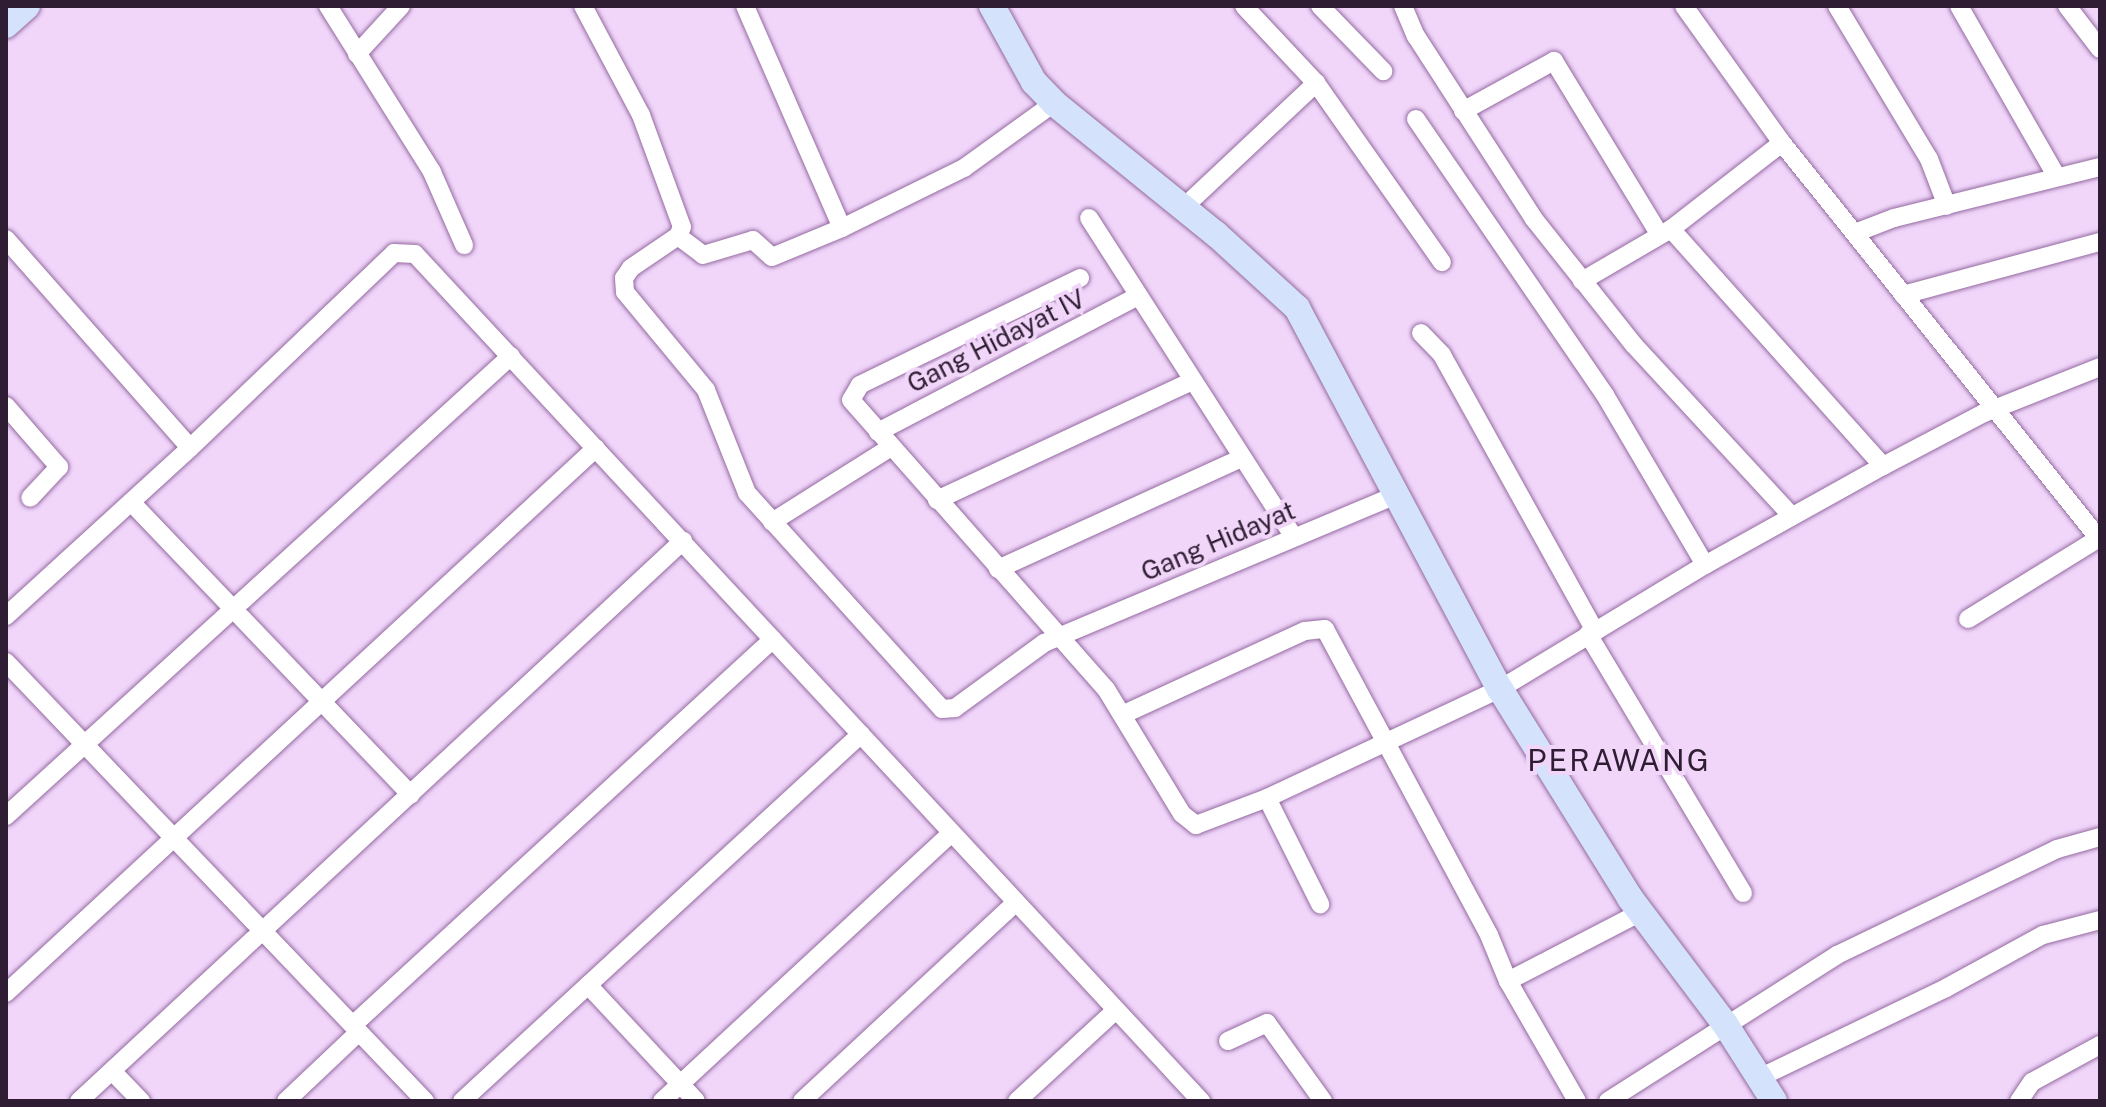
<!DOCTYPE html>
<html>
<head>
<meta charset="utf-8">
<style>
  body { margin:0 }
  #map { position:relative; width:2106px; height:1107px; overflow:hidden; background:#f1d6fa; font-family:"Public Sans",sans-serif }
  div>[style] { position:absolute }
  [style*='--x'] { left:calc(var(--x)*1px); top:calc(var(--y)*1px); width:calc(var(--w)*1px); rotate:calc(var(--a)*1deg) }
  .roads { filter:drop-shadow(0 0 2px #946aa1) drop-shadow(0 0 2px #946aa1) }
  .street>* { height:18px; margin:-9px; padding:0 9px; transform-origin:9px; border-radius:9px; background:#fff }
  .secondary>* { height:26px; margin:-13px; padding:0 13px; transform-origin:13px; border-radius:13px; background:#d4e3fb }
  span { translate:-50% -50%; white-space:nowrap; text-align:center; line-height:1.15; -webkit-text-stroke:8px #f1d6fa; paint-order:stroke }
  .street-label { font-size:26px; color:#2e1d33 }
  .quarter-label { font-size:30px; color:#2e1d33; letter-spacing:2px }
  .frame { position:absolute; inset:0; border:8px solid #2e1d33; pointer-events:none }
</style>
</head>
<body>
<div id="map">
  <div class="roads">
    <div class="street">
      <i style="--x:328;--y:6;--w:196;--a:57.9"></i>
      <i style="--x:432;--y:172;--w:80;--a:66.3"></i>
      <i style="--x:583;--y:6;--w:123;--a:62"></i>
      <i style="--x:641;--y:115;--w:119;--a:69.9"></i>
      <i style="--x:682;--y:227;--w:10;--a:114"></i>
      <i style="--x:678;--y:236;--w:57;--a:145.8"></i>
      <i style="--x:631;--y:268;--w:12;--a:125"></i>
      <i style="--x:624;--y:278;--w:14;--a:86"></i>
      <i style="--x:625;--y:292;--w:127;--a:50.4"></i>
      <i style="--x:706;--y:390;--w:111;--a:68.3"></i>
      <i style="--x:747;--y:493;--w:291;--a:47.9"></i>
      <i style="--x:942;--y:709;--w:13;--a:-4"></i>
      <i style="--x:955;--y:708;--w:110;--a:-36.1"></i>
      <i style="--x:1044;--y:643;--w:382;--a:-22.8"></i>
      <i style="--x:745;--y:6;--w:242;--a:66.4"></i>
      <i style="--x:842;--y:228;--w:136;--a:-26.2"></i>
      <i style="--x:964;--y:168;--w:111;--a:-35.8"></i>
      <i style="--x:1320;--y:6;--w:91;--a:45.9"></i>
      <i style="--x:1403;--y:6;--w:33;--a:67"></i>
      <i style="--x:1416;--y:36;--w:218;--a:57.2"></i>
      <i style="--x:1534;--y:219;--w:161;--a:51.6"></i>
      <i style="--x:1634;--y:345;--w:233;--a:47.3"></i>
      <i style="--x:1684;--y:6;--w:168;--a:54.4"></i>
      <i style="--x:1782;--y:143;--w:509;--a:51.31"></i>
      <i style="--x:1837;--y:6;--w:179;--a:59"></i>
      <i style="--x:1929;--y:159;--w:50;--a:69"></i>
      <i style="--x:1959;--y:6;--w:197;--a:60.2"></i>
      <i style="--x:2067;--y:6;--w:54;--a:52.5"></i>
      <i style="--x:357;--y:54;--w:65;--a:-47.5"></i>
      <i style="--x:1316;--y:83;--w:219;--a:54.9"></i>
      <i style="--x:1463;--y:111;--w:104;--a:-28.8"></i>
      <i style="--x:1554;--y:61;--w:202;--a:58.7"></i>
      <i style="--x:1416;--y:119;--w:335;--a:55.6"></i>
      <i style="--x:1605;--y:395;--w:197;--a:59.5"></i>
      <i style="--x:1183;--y:208;--w:183;--a:-43.2"></i>
      <i style="--x:1316;--y:83;--w:105;--a:-133.1"></i>
      <i style="--x:1089;--y:218;--w:379;--a:57.3"></i>
      <i style="--x:1671;--y:229;--w:318;--a:48.2"></i>
      <i style="--x:1855;--y:233;--w:42;--a:-21"></i>
      <i style="--x:1894;--y:218;--w:212;--a:-13.9"></i>
      <i style="--x:678;--y:236;--w:31;--a:37"></i>
      <i style="--x:703;--y:255;--w:52;--a:-16.7"></i>
      <i style="--x:753;--y:240;--w:25;--a:42"></i>
      <i style="--x:772;--y:257;--w:76;--a:-22.5"></i>
      <i style="--x:6;--y:239;--w:278;--a:48.6"></i>
      <i style="--x:190;--y:448;--w:282;--a:-43.7"></i>
      <i style="--x:394;--y:253;--w:21;--a:3"></i>
      <i style="--x:415;--y:254;--w:1156;--a:47.14"></i>
      <i style="--x:1080;--y:278;--w:245;--a:154.1"></i>
      <i style="--x:860;--y:385;--w:17;--a:121"></i>
      <i style="--x:851;--y:400;--w:385;--a:48.6"></i>
      <i style="--x:1106;--y:689;--w:146;--a:58.7"></i>
      <i style="--x:1182;--y:814;--w:18;--a:38"></i>
      <i style="--x:1196;--y:825;--w:76;--a:-20.8"></i>
      <i style="--x:1267;--y:798;--w:257;--a:-25.1"></i>
      <i style="--x:1500;--y:689;--w:240;--a:-31.2"></i>
      <i style="--x:1705;--y:565;--w:204;--a:-29.1"></i>
      <i style="--x:1883;--y:466;--w:114;--a:-27.7"></i>
      <i style="--x:1984;--y:413;--w:125;--a:-21.6"></i>
      <i style="--x:1582;--y:281;--w:103;--a:-30.3"></i>
      <i style="--x:1671;--y:229;--w:140;--a:-37.8"></i>
      <i style="--x:1903;--y:295;--w:204;--a:-15.1"></i>
      <i style="--x:1421;--y:333;--w:30;--a:46"></i>
      <i style="--x:1442;--y:355;--w:316;--a:61"></i>
      <i style="--x:6;--y:406;--w:81;--a:49"></i>
      <i style="--x:59;--y:467;--w:42;--a:133.1"></i>
      <i style="--x:878;--y:432;--w:293;--a:-27.6"></i>
      <i style="--x:937;--y:500;--w:281;--a:-25"></i>
      <i style="--x:131;--y:502;--w:405;--a:46.3"></i>
      <i style="--x:772;--y:522;--w:141;--a:-32.2"></i>
      <i style="--x:998;--y:569;--w:268;--a:-24.5"></i>
      <i style="--x:6;--y:616;--w:249;--a:-42.4"></i>
      <i style="--x:1968;--y:619;--w:154;--a:-31.7"></i>
      <i style="--x:1588;--y:634;--w:302;--a:59.1"></i>
      <i style="--x:6;--y:662;--w:607;--a:46.34"></i>
      <i style="--x:1122;--y:715;--w:201;--a:-24.7"></i>
      <i style="--x:1305;--y:631;--w:20;--a:-6"></i>
      <i style="--x:1325;--y:629;--w:347;--a:61.8"></i>
      <i style="--x:1489;--y:935;--w:50;--a:67.6"></i>
      <i style="--x:1508;--y:981;--w:138;--a:60.1"></i>
      <i style="--x:1267;--y:798;--w:119;--a:63.4"></i>
      <i style="--x:6;--y:816;--w:683;--a:-42.33"></i>
      <i style="--x:1508;--y:981;--w:150;--a:-27.4"></i>
      <i style="--x:588;--y:985;--w:158;--a:47"></i>
      <i style="--x:6;--y:993;--w:803;--a:-42.73"></i>
      <i style="--x:353;--y:1025;--w:570;--a:-42.58"></i>
      <i style="--x:1228;--y:1041;--w:43;--a:-24.8"></i>
      <i style="--x:1267;--y:1023;--w:96;--a:54.3"></i>
      <i style="--x:112;--y:1071;--w:42;--a:46"></i>
      <i style="--x:1759;--y:1078;--w:208;--a:-25.7"></i>
      <i style="--x:1946;--y:988;--w:111;--a:-28.7"></i>
      <i style="--x:2043;--y:935;--w:59;--a:-14.7"></i>
      <i style="--x:79;--y:1101;--w:824;--a:-42.84"></i>
      <i style="--x:286;--y:1101;--w:100;--a:-43.4"></i>
      <i style="--x:462;--y:1101;--w:542;--a:-42.61"></i>
      <i style="--x:662;--y:1101;--w:394;--a:-42.8"></i>
      <i style="--x:802;--y:1101;--w:292;--a:-42.9"></i>
      <i style="--x:1017;--y:1101;--w:134;--a:-42.6"></i>
      <i style="--x:1608;--y:1101;--w:272;--a:-32.5"></i>
      <i style="--x:1837;--y:955;--w:244;--a:-25.7"></i>
      <i style="--x:2057;--y:849;--w:45;--a:-15.6"></i>
      <i style="--x:2019;--y:1101;--w:23;--a:-56"></i>
      <i style="--x:2032;--y:1082;--w:77;--a:-28.6"></i>
    </div>
    <div class="secondary">
      <i style="--x:992;--y:6;--w:87;--a:61.1"></i>
      <i style="--x:1034;--y:82;--w:29;--a:46"></i>
      <i style="--x:1054;--y:103;--w:208;--a:39"></i>
      <i style="--x:1216;--y:234;--w:110;--a:42.4"></i>
      <i style="--x:1297;--y:308;--w:432;--a:62"></i>
      <i style="--x:1500;--y:689;--w:246;--a:58.1"></i>
      <i style="--x:1630;--y:898;--w:158;--a:53"></i>
      <i style="--x:1725;--y:1024;--w:91;--a:57.5"></i>
      <i style="--x:6;--y:25;--w:28;--a:-42"></i>
    </div>
  </div>
  <div class="street-label">
    <span style="left:996px;top:341px;rotate:-27deg">Gang Hidayat IV</span>
    <span style="left:1218px;top:541px;rotate:-23deg">Gang Hidayat</span>
  </div>
  <div class="quarter-label">
    <span style="left:1619px;top:760px">PERAWANG</span>
  </div>
  <div class="frame"></div>
</div>
</body>
</html>
